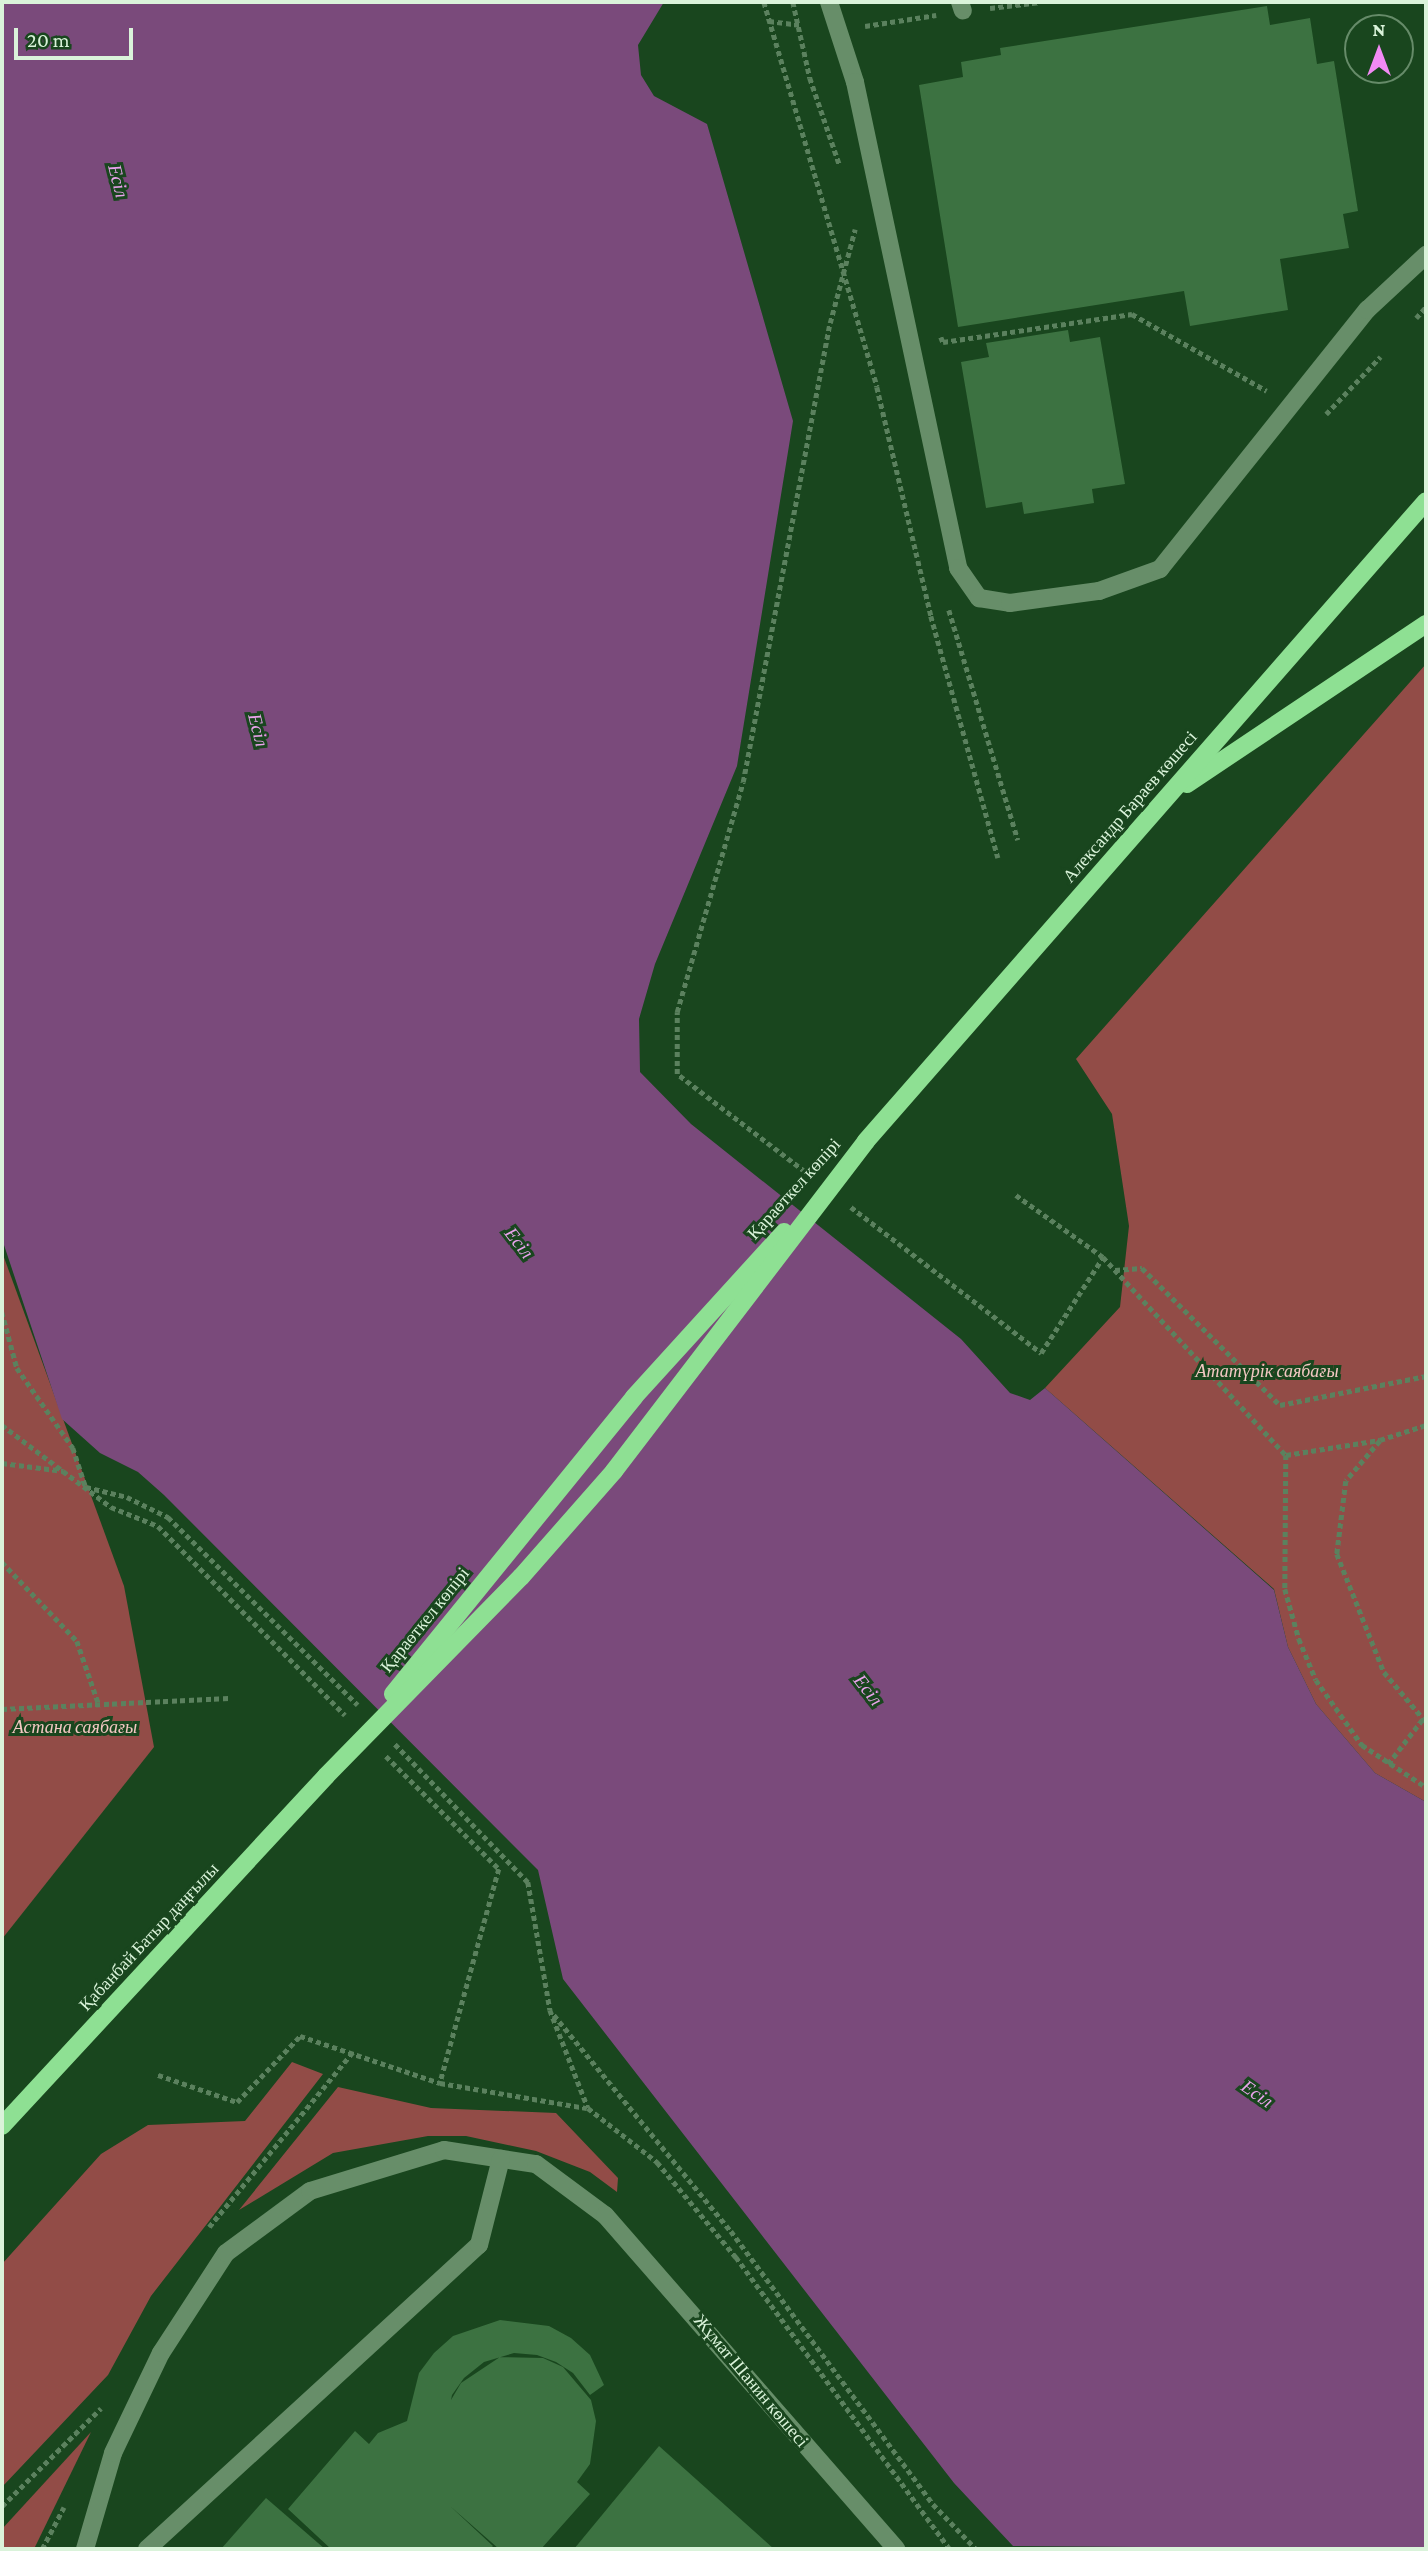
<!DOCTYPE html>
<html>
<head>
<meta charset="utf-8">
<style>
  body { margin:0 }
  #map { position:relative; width:1428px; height:2551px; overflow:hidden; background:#19461e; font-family:"Crimson Pro",serif }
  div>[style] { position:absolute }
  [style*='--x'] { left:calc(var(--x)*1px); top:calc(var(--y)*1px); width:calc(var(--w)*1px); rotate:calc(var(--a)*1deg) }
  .green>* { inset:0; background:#924c47 }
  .water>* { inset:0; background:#7a4a7b }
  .building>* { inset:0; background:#3c7241 }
  .path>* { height:4.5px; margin-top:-2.25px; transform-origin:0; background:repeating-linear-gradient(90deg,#5b815e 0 5px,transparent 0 8.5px) }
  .minor>* { height:18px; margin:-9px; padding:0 9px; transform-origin:9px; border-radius:9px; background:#678e69 }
  .major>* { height:18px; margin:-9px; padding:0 9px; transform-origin:9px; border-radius:9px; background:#8ee093 }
  .major-bridge>* { height:18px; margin:-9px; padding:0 9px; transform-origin:9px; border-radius:9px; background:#8ee093 }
  span { translate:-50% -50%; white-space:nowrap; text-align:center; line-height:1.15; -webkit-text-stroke:6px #19461e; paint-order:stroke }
  .street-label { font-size:18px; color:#daf3da }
  .park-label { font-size:18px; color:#f4c8c3; font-style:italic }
  .water-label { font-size:19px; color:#eaa3ec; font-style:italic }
  .frame { position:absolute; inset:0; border:4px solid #daf3da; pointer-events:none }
  .north { position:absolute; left:1344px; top:14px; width:70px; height:70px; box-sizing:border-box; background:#19461e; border:2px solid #668b69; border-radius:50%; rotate:0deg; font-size:19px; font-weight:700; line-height:28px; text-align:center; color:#daf3da }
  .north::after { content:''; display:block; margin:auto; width:24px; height:32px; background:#f18af4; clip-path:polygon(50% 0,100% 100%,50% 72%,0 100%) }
  .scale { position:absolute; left:14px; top:28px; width:119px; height:32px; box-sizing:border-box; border:4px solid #daf3da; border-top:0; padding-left:9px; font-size:21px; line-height:24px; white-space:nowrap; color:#daf3da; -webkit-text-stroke:5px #19461e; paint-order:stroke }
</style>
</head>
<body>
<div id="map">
  <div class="green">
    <i style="clip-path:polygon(1426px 664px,1426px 1802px,1375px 1773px,1316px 1704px,1288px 1647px,1274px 1589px,1045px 1388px,1120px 1307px,1129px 1226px,1112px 1114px,1076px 1059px)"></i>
    <i style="clip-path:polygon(2px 1252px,124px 1586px,154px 1747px,2px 1939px)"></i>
    <i style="clip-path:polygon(292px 2062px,323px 2074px,151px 2296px,108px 2375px,2px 2487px,2px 2264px,101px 2154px,148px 2125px,245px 2121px)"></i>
    <i style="clip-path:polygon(338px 2087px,431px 2108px,556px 2113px,618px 2178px,617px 2192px,590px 2172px,536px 2151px,466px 2136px,428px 2136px,333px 2153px,239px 2210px)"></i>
    <i style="clip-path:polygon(91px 2432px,34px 2549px,2px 2549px,2px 2529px)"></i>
  </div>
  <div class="water">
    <i style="clip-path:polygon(2px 2px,664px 2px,638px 45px,641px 75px,654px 96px,707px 124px,793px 421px,737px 766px,655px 964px,639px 1019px,640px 1072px,691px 1124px,961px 1339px,1010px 1393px,1030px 1400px,1045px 1388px,1274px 1590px,1288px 1647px,1316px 1704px,1375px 1773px,1426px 1802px,1426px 2549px,1013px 2546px,954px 2483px,563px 1979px,538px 1870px,164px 1495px,138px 1472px,100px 1453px,62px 1419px,2px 1239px)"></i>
  </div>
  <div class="building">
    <i style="clip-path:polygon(1267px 6px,1270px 25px,1310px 18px,1317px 64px,1334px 61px,1358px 211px,1343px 214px,1349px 248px,1280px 259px,1288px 310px,1190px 326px,1184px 291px,958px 327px,919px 85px,963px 77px,961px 62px,1001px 55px,1000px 48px)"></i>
    <i style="clip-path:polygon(1068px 330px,1070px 342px,1100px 337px,1125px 484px,1092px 489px,1094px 503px,1024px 514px,1022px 502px,986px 508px,961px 362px,989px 357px,986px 343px)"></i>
    <i style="clip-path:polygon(500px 2320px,549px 2326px,571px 2338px,590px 2355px,604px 2385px,590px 2395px,573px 2373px,556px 2362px,537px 2355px,514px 2353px,484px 2362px,464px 2378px,452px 2395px,451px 2400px,461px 2383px,500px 2357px,543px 2358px,563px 2367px,591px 2400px,596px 2421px,590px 2464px,577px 2482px,590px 2494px,541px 2549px,499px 2549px,450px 2506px,493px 2546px,490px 2549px,331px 2549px,288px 2509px,355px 2431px,369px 2444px,378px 2433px,407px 2421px,419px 2373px,434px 2353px,453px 2336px)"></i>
    <i style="clip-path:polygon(659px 2446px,774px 2549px,574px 2549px)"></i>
    <i style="clip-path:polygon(266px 2498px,325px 2549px,221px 2549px)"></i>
  </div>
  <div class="path">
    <i style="--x:764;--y:2;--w:401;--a:73.6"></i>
    <i style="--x:877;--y:387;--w:235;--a:76.7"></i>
    <i style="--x:931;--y:616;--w:251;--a:74.5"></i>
    <i style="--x:793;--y:2;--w:78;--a:77.4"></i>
    <i style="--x:810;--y:78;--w:93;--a:71.2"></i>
    <i style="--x:990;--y:8;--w:51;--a:-6.7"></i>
    <i style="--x:769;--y:21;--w:32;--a:7"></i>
    <i style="--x:865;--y:26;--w:72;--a:-8.8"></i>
    <i style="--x:1416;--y:318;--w:15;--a:-48"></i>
    <i style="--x:941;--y:337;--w:5;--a:68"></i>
    <i style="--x:943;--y:342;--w:191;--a:-8.4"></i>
    <i style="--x:1132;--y:314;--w:155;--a:29.7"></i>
    <i style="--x:1326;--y:414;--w:79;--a:-46.5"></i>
    <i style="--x:949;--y:610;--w:240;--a:73.3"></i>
    <i style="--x:805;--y:1172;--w:161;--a:-142.6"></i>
    <i style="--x:677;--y:1074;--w:62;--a:-90"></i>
    <i style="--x:677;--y:1012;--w:239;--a:-74"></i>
    <i style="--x:743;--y:782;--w:467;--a:-79.3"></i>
    <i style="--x:830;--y:323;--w:97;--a:-75.1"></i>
    <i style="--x:1016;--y:1195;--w:107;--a:35.5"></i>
    <i style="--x:1103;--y:1257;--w:270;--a:47.3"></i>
    <i style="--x:1286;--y:1455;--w:95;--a:-9.1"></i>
    <i style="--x:1380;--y:1440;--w:48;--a:-18.1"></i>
    <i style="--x:851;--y:1207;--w:240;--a:37.5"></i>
    <i style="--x:1041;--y:1353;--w:114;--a:-57.1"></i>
    <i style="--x:1115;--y:1270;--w:27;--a:-4"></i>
    <i style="--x:1142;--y:1268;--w:194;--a:44.8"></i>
    <i style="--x:1280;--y:1405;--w:149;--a:-11.2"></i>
    <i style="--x:2;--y:1312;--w:58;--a:75"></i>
    <i style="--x:17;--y:1368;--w:98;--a:55"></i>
    <i style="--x:73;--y:1448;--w:40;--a:72"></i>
    <i style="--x:2;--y:1425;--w:76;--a:37"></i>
    <i style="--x:1380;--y:1441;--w:52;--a:130.4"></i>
    <i style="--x:1346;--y:1481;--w:74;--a:97"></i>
    <i style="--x:1337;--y:1554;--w:127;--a:68.3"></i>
    <i style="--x:1384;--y:1672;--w:65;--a:50"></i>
    <i style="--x:1286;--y:1455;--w:134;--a:90.4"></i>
    <i style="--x:1285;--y:1589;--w:52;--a:74.4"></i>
    <i style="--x:1299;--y:1639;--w:44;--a:67.5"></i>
    <i style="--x:1316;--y:1680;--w:80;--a:54.7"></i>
    <i style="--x:1362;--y:1745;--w:77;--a:33.3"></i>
    <i style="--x:2;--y:1463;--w:62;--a:7.5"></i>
    <i style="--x:63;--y:1471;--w:60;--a:36.9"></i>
    <i style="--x:111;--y:1507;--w:51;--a:22"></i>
    <i style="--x:158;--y:1526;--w:266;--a:45.3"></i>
    <i style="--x:86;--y:1487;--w:42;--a:13.7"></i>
    <i style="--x:127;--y:1497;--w:46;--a:26"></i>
    <i style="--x:168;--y:1517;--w:267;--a:44.7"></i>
    <i style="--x:2;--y:1562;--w:109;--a:46.5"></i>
    <i style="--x:77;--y:1641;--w:65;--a:71"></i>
    <i style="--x:2;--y:1709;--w:227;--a:-2.8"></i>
    <i style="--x:395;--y:1744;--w:192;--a:46.1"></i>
    <i style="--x:528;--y:1882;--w:130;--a:80.2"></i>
    <i style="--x:550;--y:2010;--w:105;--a:68.8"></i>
    <i style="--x:588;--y:2108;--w:88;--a:38"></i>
    <i style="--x:657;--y:2162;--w:124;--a:50.3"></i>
    <i style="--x:736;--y:2257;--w:362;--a:53.8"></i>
    <i style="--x:386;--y:1756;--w:160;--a:45"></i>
    <i style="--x:499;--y:1869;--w:222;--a:105.4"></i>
    <i style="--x:440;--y:2083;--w:149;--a:9.7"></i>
    <i style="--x:1388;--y:1764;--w:56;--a:-52.3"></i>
    <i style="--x:554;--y:2015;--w:279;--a:50.7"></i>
    <i style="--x:731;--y:2231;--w:340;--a:53.5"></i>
    <i style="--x:933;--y:2504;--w:62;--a:46.3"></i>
    <i style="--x:158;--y:2075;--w:83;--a:18.9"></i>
    <i style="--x:237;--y:2102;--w:91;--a:-46.3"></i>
    <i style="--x:300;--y:2036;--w:148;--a:18.6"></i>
    <i style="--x:209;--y:2227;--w:227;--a:-50.6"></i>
    <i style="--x:2;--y:2506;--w:139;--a:-44.7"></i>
    <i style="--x:42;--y:2549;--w:47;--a:-62.4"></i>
  </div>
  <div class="minor">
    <i style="--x:829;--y:2;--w:84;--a:72"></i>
    <i style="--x:855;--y:82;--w:497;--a:78"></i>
    <i style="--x:958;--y:568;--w:37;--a:55"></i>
    <i style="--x:979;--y:598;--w:31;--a:9"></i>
    <i style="--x:1010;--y:603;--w:90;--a:-7.7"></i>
    <i style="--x:1099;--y:591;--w:65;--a:-19.8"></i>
    <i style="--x:1160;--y:569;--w:332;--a:-51.4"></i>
    <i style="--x:1367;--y:310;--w:81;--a:-43"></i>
    <i style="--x:960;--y:2;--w:9;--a:72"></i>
    <i style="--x:85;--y:2549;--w:100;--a:-73.7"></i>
    <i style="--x:113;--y:2453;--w:111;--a:-64.4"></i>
    <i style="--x:161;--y:2353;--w:119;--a:-57"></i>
    <i style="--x:226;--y:2253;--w:104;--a:-36.4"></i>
    <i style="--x:310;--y:2191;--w:140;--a:-17"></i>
    <i style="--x:444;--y:2150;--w:93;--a:8.7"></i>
    <i style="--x:536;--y:2164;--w:86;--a:36.5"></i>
    <i style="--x:605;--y:2215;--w:443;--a:48.9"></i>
    <i style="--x:147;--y:2549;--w:450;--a:-42.5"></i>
    <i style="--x:479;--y:2245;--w:89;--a:-75.7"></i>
  </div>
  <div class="major">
    <i style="--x:1187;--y:784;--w:288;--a:-33.8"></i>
    <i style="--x:866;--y:1141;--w:850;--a:-48.81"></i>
    <i style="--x:2;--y:2126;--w:477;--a:-47.2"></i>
  </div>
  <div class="major-bridge">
    <i style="--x:393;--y:1694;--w:382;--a:-50.9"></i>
    <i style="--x:634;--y:1397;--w:223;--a:-47.7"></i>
    <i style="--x:326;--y:1776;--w:279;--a:-45.6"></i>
    <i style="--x:521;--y:1577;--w:141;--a:-48.7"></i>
    <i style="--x:614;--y:1471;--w:415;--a:-52.6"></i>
  </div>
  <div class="street-label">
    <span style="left:1130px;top:807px;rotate:-49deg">Александр Бараев көшесі</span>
    <span style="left:794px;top:1189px;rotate:-48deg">Қараөткел көпірі</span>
    <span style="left:425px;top:1620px;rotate:-51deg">Қараөткел көпірі</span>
    <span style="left:149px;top:1937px;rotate:-47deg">Қабанбай Батыр даңғылы</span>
    <span style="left:751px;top:2381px;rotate:50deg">Жұмат Шанин көшесі</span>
  </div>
  <div class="park-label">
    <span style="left:1267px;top:1371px">Ататүрік саябағы</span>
    <span style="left:75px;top:1727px">Астана саябағы</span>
  </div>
  <div class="water-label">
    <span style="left:118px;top:181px;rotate:76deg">Есіл</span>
    <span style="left:258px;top:730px;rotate:76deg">Есіл</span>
    <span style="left:519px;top:1243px;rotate:52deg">Есіл</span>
    <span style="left:868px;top:1690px;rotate:52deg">Есіл</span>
    <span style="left:1257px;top:2094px;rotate:35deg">Есіл</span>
  </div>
  <div class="frame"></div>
  <div class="north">N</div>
  <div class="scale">20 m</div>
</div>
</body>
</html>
